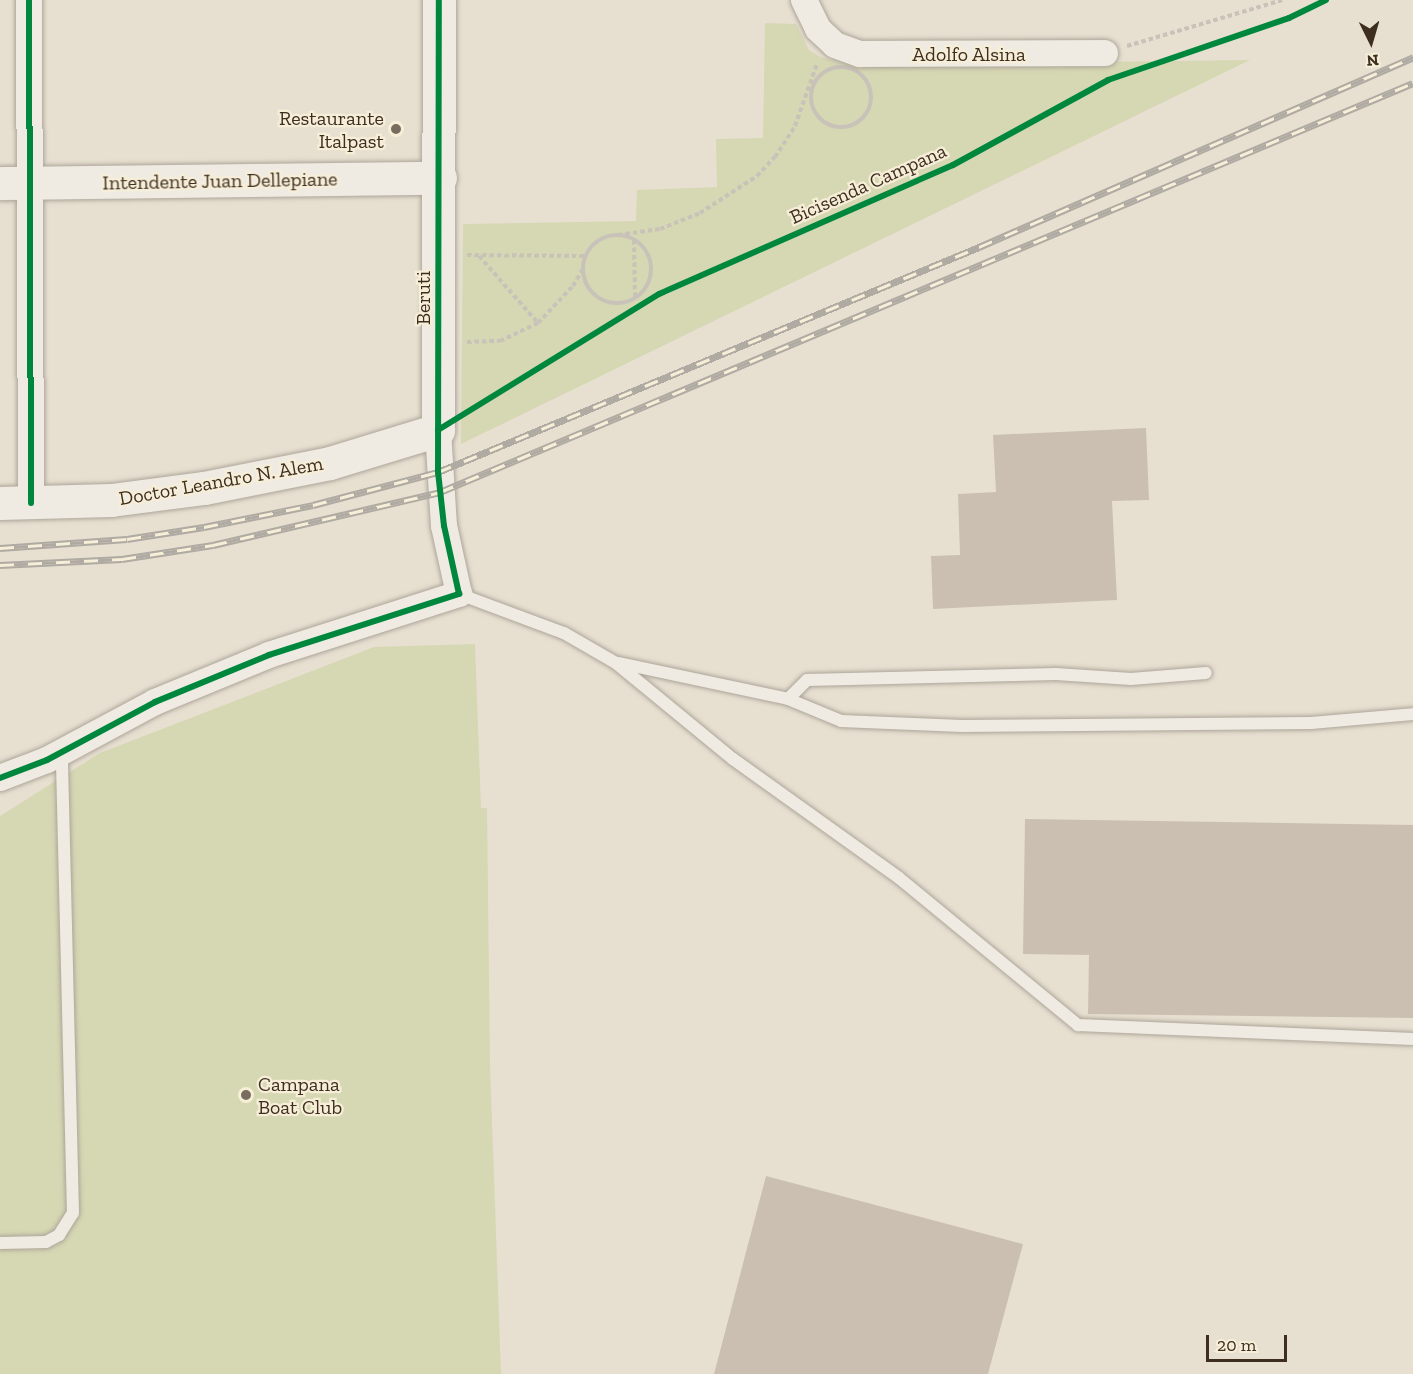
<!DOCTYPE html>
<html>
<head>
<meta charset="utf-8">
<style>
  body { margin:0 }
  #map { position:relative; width:1413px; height:1374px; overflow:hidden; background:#e7e0d1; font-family:"Zilla Slab",serif }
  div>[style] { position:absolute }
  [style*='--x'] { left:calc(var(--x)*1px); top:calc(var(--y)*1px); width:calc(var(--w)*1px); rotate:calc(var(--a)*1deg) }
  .green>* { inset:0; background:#d6d7b3 }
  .building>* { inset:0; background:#cbbfb2 }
  .path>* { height:4px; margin-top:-2px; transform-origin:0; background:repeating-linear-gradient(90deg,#c8c2b9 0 4.5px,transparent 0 7.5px) }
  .path>.ring { margin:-2px; padding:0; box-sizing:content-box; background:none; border:4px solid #c8c2b9; border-radius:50% }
  .roads { filter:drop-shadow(0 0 2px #ada599) drop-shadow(0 0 2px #ada599) }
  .lane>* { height:12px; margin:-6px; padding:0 6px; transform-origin:6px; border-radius:6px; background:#efebe3 }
  .street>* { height:26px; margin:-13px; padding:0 13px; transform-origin:13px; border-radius:13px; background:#efebe3 }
  .secondary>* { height:33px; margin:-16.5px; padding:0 16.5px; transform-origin:16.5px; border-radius:16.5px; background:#efebe3 }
  .rail>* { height:7px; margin-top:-3.5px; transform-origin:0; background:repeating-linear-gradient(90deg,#f7eed8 0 14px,#afaaa2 0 28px); box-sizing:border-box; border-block:2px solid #afaaa2 }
  .cycleway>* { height:6px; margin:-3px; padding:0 3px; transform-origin:3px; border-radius:3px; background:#00873e }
  .dots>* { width:16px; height:16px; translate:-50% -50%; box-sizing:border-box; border:3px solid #f7eed8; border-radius:50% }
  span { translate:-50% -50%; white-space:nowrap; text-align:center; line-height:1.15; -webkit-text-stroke:4.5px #f7eed8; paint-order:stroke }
  .street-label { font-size:20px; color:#3d2e20 }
  .poi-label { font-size:20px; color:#3d2e20 }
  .right { translate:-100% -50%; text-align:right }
  .left { translate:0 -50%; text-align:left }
  .north { position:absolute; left:1341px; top:12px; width:60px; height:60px; -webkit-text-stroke:4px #f7eed8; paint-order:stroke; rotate:175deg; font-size:16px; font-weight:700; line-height:24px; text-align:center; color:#3d2e20 }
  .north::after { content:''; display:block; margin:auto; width:21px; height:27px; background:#3d2e20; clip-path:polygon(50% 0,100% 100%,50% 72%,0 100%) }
  .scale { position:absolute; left:1206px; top:1335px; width:81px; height:27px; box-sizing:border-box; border:3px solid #3d2e20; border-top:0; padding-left:8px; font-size:18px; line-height:21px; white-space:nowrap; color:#3d2e20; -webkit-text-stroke:4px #f7eed8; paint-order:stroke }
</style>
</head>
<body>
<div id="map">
  <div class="green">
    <i style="clip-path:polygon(765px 23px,796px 24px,809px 50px,820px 57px,853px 65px,1250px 60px,461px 444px,463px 224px,636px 221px,637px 190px,717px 187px,716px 139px,763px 138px)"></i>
    <i style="clip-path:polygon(475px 644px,481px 808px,487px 808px,490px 1064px,501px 1374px,0 1374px,0 816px,100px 753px,374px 647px)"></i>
  </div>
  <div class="building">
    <i style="clip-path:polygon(1146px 428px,1149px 500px,1112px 501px,1117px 600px,933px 609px,931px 556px,960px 555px,958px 494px,996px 492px,993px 435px)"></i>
    <i style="clip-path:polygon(1025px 819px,1413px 825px,1413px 1018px,1088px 1014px,1089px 955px,1023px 954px)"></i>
    <i style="clip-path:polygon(766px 1176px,1023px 1244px,988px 1374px,714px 1374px)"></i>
  </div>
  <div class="path">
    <i style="--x:1127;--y:46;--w:162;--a:-16.5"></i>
    <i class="ring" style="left:811px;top:67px;width:56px;height:56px"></i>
    <i style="--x:618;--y:235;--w:42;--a:-8.1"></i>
    <i style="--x:660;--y:229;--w:43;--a:-21.8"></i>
    <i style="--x:700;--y:213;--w:68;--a:-33"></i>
    <i style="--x:757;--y:176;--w:26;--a:-47"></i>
    <i style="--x:775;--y:157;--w:37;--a:-57"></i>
    <i style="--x:795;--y:126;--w:66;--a:-70.5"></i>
    <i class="ring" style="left:583px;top:235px;width:64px;height:64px"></i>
    <i style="--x:634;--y:240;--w:57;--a:89"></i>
    <i style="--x:467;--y:255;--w:119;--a:0.5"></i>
    <i style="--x:479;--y:256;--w:89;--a:48.6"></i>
    <i style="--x:467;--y:342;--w:33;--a:-2"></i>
    <i style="--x:500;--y:341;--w:42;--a:-25.3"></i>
    <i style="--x:538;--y:323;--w:51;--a:-46.6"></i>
    <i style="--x:573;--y:286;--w:20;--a:-60"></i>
  </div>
  <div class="roads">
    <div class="lane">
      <i style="--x:459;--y:594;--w:112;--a:20.4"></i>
      <i style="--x:564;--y:633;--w:60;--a:30"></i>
      <i style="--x:616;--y:663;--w:151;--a:39.4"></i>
      <i style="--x:733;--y:759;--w:204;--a:35.6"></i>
      <i style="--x:899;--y:878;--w:232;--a:39.4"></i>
      <i style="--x:1078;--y:1025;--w:335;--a:2.4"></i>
      <i style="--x:619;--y:663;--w:173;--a:12"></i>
      <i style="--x:788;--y:699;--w:57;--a:22.5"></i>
      <i style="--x:841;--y:721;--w:121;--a:2.4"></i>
      <i style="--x:962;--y:726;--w:349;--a:-0.5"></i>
      <i style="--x:1311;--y:723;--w:102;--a:-5"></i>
      <i style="--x:788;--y:699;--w:27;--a:-45"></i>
      <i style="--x:807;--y:680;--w:249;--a:-1.4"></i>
      <i style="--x:1056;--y:674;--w:75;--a:3.8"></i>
      <i style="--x:1131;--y:679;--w:75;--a:-4.6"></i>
      <i style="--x:0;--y:1243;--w:46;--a:-1.2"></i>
      <i style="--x:46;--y:1242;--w:15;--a:-28"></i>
      <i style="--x:59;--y:1235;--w:26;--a:-58"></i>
      <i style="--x:73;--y:1213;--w:461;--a:-91.4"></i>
    </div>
    <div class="street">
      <i style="--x:29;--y:0;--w:503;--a:89.77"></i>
      <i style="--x:804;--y:0;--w:32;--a:64"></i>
      <i style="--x:818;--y:29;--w:23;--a:43"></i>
      <i style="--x:835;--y:45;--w:27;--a:20"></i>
      <i style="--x:860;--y:54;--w:245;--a:-0.2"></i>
      <i style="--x:0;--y:778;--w:50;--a:-21"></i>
      <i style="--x:47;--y:760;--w:123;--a:-28.2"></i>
      <i style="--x:155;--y:702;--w:123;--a:-22.4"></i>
      <i style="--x:269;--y:655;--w:200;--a:-17.8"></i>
      <i style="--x:459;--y:594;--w:70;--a:-102.4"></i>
      <i style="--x:444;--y:526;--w:96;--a:-93.6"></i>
    </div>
    <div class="secondary">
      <i style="--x:0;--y:183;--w:440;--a:-0.7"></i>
      <i style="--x:0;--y:503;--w:111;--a:-1.5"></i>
      <i style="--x:111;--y:500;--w:94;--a:-7.4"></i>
      <i style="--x:204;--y:488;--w:128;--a:-11.2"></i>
      <i style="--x:330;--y:463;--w:113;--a:-17"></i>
      <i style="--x:438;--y:430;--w:430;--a:-89.9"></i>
    </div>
  </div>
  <div class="rail">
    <i style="--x:0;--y:548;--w:127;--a:-4.1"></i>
    <i style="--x:127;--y:539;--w:78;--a:-8.9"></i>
    <i style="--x:204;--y:527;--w:111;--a:-11.4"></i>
    <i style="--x:313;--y:505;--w:129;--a:-14.8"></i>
    <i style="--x:438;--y:472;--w:586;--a:-22.58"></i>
    <i style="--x:979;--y:247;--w:474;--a:-23.6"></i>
    <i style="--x:0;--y:565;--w:122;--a:-2.8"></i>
    <i style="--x:122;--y:559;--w:92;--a:-8.7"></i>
    <i style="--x:213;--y:545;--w:233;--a:-13.1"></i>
    <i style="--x:440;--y:492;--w:1055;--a:-22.8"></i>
  </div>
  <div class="cycleway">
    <i style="--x:29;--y:0;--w:503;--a:89.77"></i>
    <i style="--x:438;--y:430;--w:259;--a:-31.6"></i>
    <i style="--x:659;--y:294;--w:321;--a:-23.7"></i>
    <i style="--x:953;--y:165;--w:177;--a:-28.7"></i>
    <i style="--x:1108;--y:80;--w:191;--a:-18.9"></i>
    <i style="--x:1289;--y:18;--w:41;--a:-25.9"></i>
    <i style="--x:0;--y:778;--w:50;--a:-21"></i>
    <i style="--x:47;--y:760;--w:123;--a:-28.2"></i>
    <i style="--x:155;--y:702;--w:123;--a:-22.4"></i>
    <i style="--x:269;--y:655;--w:200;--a:-17.8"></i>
    <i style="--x:459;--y:594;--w:70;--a:-102.4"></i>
    <i style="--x:444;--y:526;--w:54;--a:-96.3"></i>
    <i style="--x:438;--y:472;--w:472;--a:-89.9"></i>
  </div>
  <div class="dots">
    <i style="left:396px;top:129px;background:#786c5e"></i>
    <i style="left:246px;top:1095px;background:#786c5e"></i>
  </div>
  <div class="street-label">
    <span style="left:969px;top:54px">Adolfo Alsina</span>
    <span style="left:220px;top:181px;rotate:-1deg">Intendente Juan Dellepiane</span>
    <span style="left:868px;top:184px;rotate:-24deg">Bicisenda Campana</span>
    <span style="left:423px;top:298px;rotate:-90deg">Beruti</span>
    <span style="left:221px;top:481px;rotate:-10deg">Doctor Leandro N. Alem</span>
  </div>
  <div class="poi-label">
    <span class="right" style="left:384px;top:130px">Restaurante<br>Italpast</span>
    <span class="left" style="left:258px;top:1096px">Campana<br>Boat Club</span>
  </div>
  <div class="north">N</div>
  <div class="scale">20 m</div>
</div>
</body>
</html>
